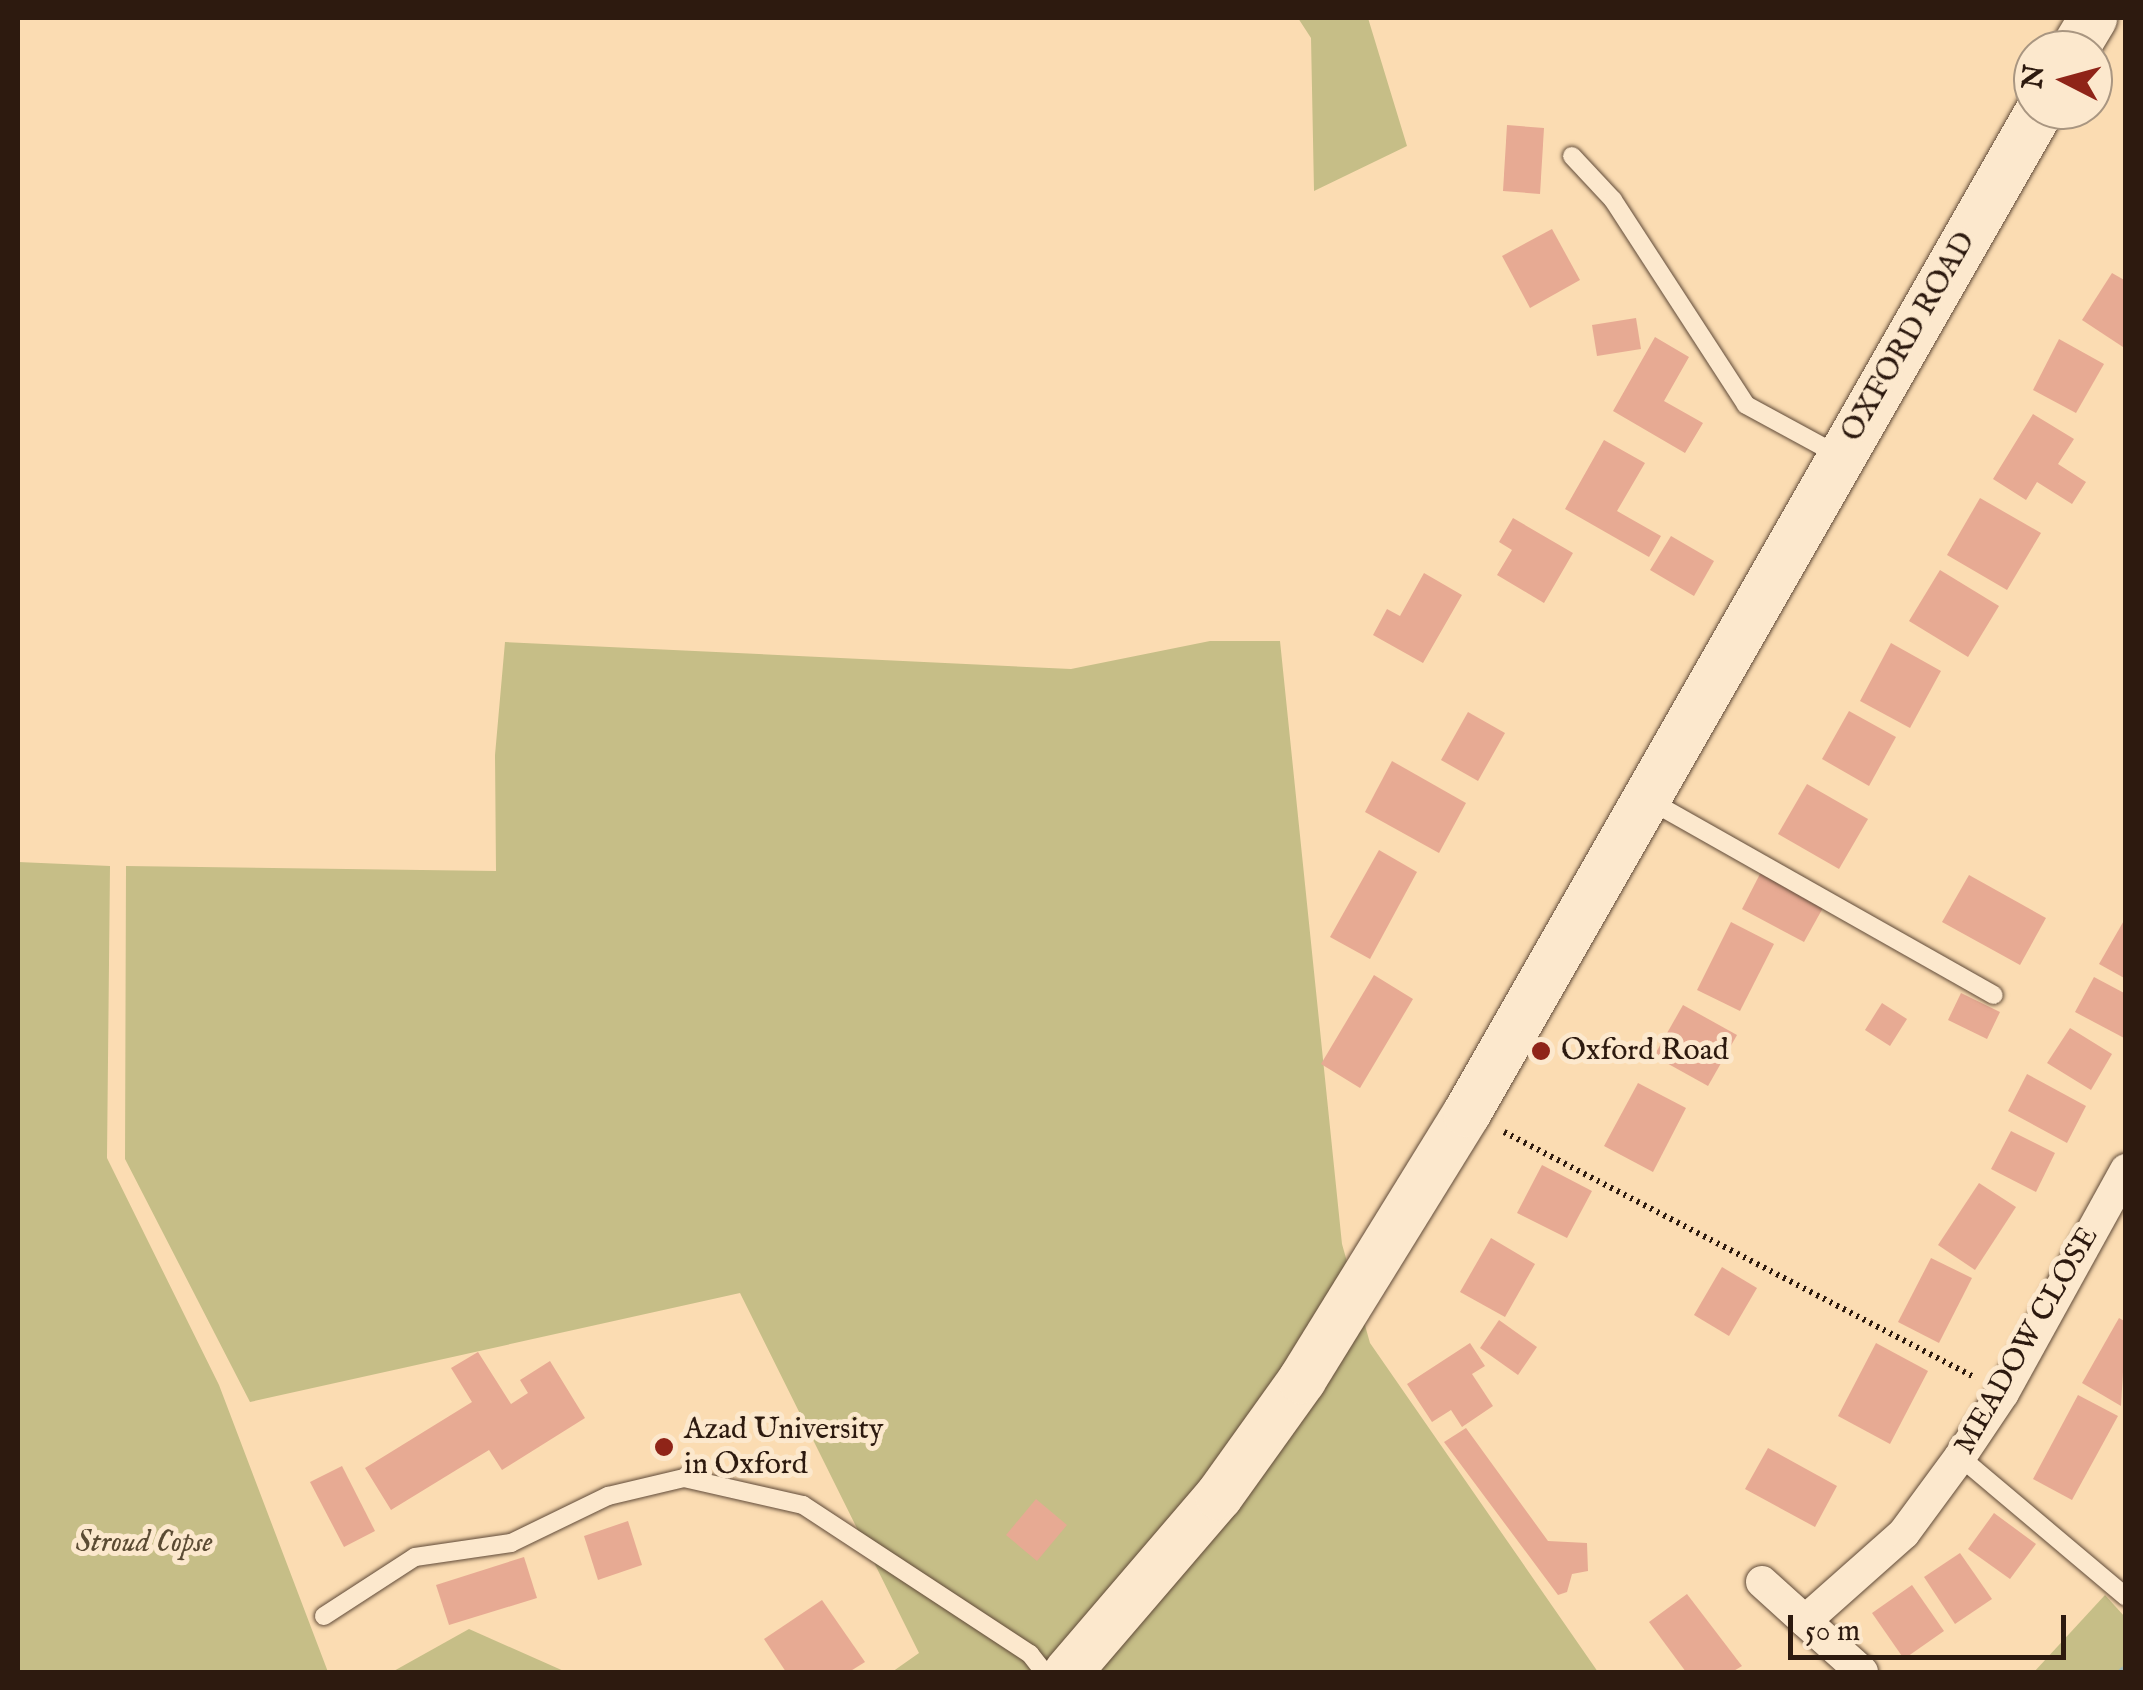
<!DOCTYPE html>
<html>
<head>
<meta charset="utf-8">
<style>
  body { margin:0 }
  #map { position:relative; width:2143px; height:1690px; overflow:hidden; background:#fbdcb2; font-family:"IM FELL English",serif }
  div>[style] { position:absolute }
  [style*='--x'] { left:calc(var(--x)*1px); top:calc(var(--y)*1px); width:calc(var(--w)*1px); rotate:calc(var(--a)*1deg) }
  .green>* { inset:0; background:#c6be87 }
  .stream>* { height:11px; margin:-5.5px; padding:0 5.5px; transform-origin:5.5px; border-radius:5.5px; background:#a2b9b6 }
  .building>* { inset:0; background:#e7aa93 }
  .path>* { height:6px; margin-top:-3px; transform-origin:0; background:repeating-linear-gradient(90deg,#2d1a0f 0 2.5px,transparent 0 7.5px) }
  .roads { filter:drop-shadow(0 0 2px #604a38) drop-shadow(0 0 2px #604a38) }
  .lane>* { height:18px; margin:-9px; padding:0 9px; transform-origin:9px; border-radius:9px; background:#fce8cd }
  .street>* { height:32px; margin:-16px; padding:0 16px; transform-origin:16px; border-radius:16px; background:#fce8cd }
  .secondary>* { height:48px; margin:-24px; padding:0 24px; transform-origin:24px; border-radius:24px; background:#fce8cd }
  .dots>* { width:28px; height:28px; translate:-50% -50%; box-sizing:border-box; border:5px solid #fce8cd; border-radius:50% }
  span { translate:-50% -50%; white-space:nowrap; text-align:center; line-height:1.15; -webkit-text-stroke:10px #fce8cd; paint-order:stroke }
  .street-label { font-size:30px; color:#2d1a0f }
  .poi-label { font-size:30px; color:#2d1a0f }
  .left { translate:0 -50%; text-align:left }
  .park-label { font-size:30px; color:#5b4b33; font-style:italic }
  .frame { position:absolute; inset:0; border:20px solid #2d1a0f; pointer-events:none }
  .north { position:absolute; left:2013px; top:30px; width:100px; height:100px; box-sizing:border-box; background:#fce8cd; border:2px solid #a99681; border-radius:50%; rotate:276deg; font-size:28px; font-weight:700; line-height:40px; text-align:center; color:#2d1a0f }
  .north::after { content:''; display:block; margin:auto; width:35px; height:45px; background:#8f2418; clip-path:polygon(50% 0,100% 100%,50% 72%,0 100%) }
  .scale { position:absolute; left:1788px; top:1615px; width:278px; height:45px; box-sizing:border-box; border:5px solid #2d1a0f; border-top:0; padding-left:12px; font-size:30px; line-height:35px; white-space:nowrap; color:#2d1a0f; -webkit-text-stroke:8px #fce8cd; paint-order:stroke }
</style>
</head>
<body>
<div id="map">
  <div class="green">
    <i style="clip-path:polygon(1298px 18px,1368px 18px,1407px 146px,1314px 191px,1311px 38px)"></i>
    <i style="clip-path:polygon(1210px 641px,1280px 641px,1342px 1244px,1370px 1343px,1598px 1672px,892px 1672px,919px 1653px,740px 1293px,250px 1402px,125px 1159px,126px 866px,496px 871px,495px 755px,505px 642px,1071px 669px)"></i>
    <i style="clip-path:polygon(18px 862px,110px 866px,107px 1158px,219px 1385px,328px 1672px,18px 1672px)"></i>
    <i style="clip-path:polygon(2105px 1595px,2125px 1617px,2125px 1672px,2034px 1672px)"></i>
    <i style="clip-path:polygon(469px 1629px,566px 1672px,392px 1672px)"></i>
  </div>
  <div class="stream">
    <i style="--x:2123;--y:1672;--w:4;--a:-34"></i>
  </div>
  <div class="building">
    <i style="clip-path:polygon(1507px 125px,1544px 128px,1540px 194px,1503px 191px)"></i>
    <i style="clip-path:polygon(1552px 229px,1580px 280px,1530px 308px,1502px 256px)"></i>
    <i style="clip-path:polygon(2112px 273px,2126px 281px,2126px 349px,2082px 320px)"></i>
    <i style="clip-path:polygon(1636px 318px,1641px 349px,1597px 356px,1592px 325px)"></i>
    <i style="clip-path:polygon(1655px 337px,1689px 357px,1664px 401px,1703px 423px,1685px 453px,1613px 411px)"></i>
    <i style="clip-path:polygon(2059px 339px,2104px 364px,2076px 413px,2033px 390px)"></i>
    <i style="clip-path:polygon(2033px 414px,2074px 439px,2058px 464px,2086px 482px,2072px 504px,2037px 482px,2026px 500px,1993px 479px)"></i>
    <i style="clip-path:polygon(1604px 440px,1645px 463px,1617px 511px,1661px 536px,1649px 557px,1565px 509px)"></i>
    <i style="clip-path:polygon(1980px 498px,2041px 533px,2007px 590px,1947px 555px)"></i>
    <i style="clip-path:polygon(1513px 518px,1573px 553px,1544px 603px,1497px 575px,1512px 550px,1499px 542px)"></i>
    <i style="clip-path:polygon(1671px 536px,1714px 561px,1694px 596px,1650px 570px)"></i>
    <i style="clip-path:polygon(1940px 570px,1999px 606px,1968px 657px,1909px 621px)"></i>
    <i style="clip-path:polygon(1424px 573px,1462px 595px,1423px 663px,1373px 635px,1387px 609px,1400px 616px)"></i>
    <i style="clip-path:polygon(1891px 643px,1941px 671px,1910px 728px,1860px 701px)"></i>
    <i style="clip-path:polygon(1849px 711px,1896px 737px,1869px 786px,1822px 759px)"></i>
    <i style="clip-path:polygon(1468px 712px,1505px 733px,1478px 781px,1441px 760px)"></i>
    <i style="clip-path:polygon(1392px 761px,1466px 803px,1439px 853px,1365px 812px)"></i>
    <i style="clip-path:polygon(1807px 784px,1868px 819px,1839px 869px,1778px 834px)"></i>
    <i style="clip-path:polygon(1379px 850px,1417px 872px,1370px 959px,1330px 937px)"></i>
    <i style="clip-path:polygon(1761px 872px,1824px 906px,1804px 942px,1742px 909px)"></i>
    <i style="clip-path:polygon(1969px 875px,2046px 918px,2020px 965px,1942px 922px)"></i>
    <i style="clip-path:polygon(2126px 917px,2126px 979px,2099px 964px)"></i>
    <i style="clip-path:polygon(1731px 922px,1774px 944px,1740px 1011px,1697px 990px)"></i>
    <i style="clip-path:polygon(1374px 975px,1413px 999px,1360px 1088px,1321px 1064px)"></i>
    <i style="clip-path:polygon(2094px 977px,2126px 994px,2126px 1039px,2075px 1012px)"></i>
    <i style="clip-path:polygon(1961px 993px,2000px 1012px,1987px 1039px,1948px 1020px)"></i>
    <i style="clip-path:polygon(1882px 1003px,1907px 1019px,1890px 1046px,1865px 1030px)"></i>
    <i style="clip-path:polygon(1683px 1005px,1737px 1035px,1708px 1086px,1654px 1056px)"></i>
    <i style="clip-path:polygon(2070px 1028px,2112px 1054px,2091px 1090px,2047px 1063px)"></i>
    <i style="clip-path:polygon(2027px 1074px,2086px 1106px,2067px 1143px,2008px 1111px)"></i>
    <i style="clip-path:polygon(1638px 1083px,1686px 1108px,1653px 1172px,1604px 1146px)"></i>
    <i style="clip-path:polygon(2011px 1131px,2055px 1153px,2036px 1192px,1991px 1169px)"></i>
    <i style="clip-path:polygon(1542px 1165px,1592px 1191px,1567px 1238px,1517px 1213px)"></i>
    <i style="clip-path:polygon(1979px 1183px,2016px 1207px,1975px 1270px,1938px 1245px)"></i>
    <i style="clip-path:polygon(1491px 1238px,1535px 1264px,1505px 1317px,1460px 1292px)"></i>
    <i style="clip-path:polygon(1931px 1258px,1972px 1278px,1939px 1343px,1898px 1322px)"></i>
    <i style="clip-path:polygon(1722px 1267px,1757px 1288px,1729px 1336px,1694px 1315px)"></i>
    <i style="clip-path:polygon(2119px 1318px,2126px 1322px,2121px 1406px,2082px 1383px)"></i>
    <i style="clip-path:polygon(1499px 1320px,1537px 1347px,1518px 1375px,1480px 1348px)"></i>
    <i style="clip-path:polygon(1470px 1343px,1485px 1366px,1472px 1374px,1493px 1406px,1462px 1427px,1451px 1410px,1432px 1422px,1407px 1384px)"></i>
    <i style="clip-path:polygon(1876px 1343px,1928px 1371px,1890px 1444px,1838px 1416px)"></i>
    <i style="clip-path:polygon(478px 1352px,511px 1404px,528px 1393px,520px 1380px,550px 1361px,585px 1418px,502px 1470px,489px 1450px,391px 1510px,365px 1468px,472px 1402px,451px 1368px)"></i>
    <i style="clip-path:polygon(2078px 1395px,2118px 1416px,2072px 1500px,2033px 1479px)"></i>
    <i style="clip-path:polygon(1466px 1428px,1548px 1541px,1587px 1543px,1588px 1571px,1572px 1574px,1567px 1592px,1558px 1595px,1444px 1442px)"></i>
    <i style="clip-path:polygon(1768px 1448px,1837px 1486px,1815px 1527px,1745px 1489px)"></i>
    <i style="clip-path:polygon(342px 1466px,375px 1531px,344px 1547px,310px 1482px)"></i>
    <i style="clip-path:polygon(1036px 1499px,1067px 1525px,1037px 1561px,1006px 1535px)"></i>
    <i style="clip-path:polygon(1994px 1513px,2036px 1544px,2010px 1579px,1968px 1549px)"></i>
    <i style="clip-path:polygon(628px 1521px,642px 1565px,598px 1580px,584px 1536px)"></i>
    <i style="clip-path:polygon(1960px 1553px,1992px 1599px,1955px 1624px,1924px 1577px)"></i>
    <i style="clip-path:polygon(524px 1557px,537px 1598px,449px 1625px,436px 1585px)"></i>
    <i style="clip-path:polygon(1912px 1585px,1944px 1631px,1904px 1659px,1872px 1613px)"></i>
    <i style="clip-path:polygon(1687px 1594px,1742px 1666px,1732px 1672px,1686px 1672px,1649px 1622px)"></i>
    <i style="clip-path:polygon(822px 1600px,865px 1662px,849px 1672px,786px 1672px,764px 1639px)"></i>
  </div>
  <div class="path">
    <i style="--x:1504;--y:1132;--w:532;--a:27.53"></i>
  </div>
  <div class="roads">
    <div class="lane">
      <i style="--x:1572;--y:156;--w:60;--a:47"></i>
      <i style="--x:1613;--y:200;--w:244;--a:57"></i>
      <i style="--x:1746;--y:405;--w:105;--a:28.5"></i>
      <i style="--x:1649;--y:800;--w:396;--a:29.5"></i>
      <i style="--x:1960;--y:1457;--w:217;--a:40.1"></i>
      <i style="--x:324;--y:1616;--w:108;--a:-33"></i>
      <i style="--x:415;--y:1557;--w:97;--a:-8.3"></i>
      <i style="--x:511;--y:1543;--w:108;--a:-25.9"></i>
      <i style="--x:608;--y:1496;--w:78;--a:-13.3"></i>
      <i style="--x:684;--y:1478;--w:122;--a:12.8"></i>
      <i style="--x:803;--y:1505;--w:272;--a:33.3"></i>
      <i style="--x:1030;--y:1654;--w:23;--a:52"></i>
    </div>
    <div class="street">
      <i style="--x:1762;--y:1582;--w:58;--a:42.2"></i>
      <i style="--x:1862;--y:1672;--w:76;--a:-138.2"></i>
      <i style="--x:1805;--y:1621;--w:132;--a:-41.6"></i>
      <i style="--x:1904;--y:1533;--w:94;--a:-53.6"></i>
      <i style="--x:1960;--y:1457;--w:77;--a:-56.1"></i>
      <i style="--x:2003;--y:1393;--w:255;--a:-61.1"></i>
    </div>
    <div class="secondary">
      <i style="--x:2074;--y:50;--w:37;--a:-59"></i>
      <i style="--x:1068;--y:1672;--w:232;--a:-49.4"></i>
      <i style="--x:1219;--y:1496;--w:143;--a:-54.4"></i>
      <i style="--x:1302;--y:1380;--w:314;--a:-58.3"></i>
      <i style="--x:1467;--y:1113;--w:1155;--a:-60.26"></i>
    </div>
  </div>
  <div class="dots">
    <i style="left:1541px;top:1051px;background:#8f2418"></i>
    <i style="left:664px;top:1447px;background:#8f2418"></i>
  </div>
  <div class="street-label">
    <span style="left:1909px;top:337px;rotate:-60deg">OXFORD ROAD</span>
    <span style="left:2027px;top:1341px;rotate:-60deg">MEADOW CLOSE</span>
  </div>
  <div class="poi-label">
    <span class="left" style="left:1561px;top:1051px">Oxford Road</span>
    <span class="left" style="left:684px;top:1447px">Azad University<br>in Oxford</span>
  </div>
  <div class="park-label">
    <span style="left:144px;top:1543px">Stroud Copse</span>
  </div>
  <div class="frame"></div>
  <div class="north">N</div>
  <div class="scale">50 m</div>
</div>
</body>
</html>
